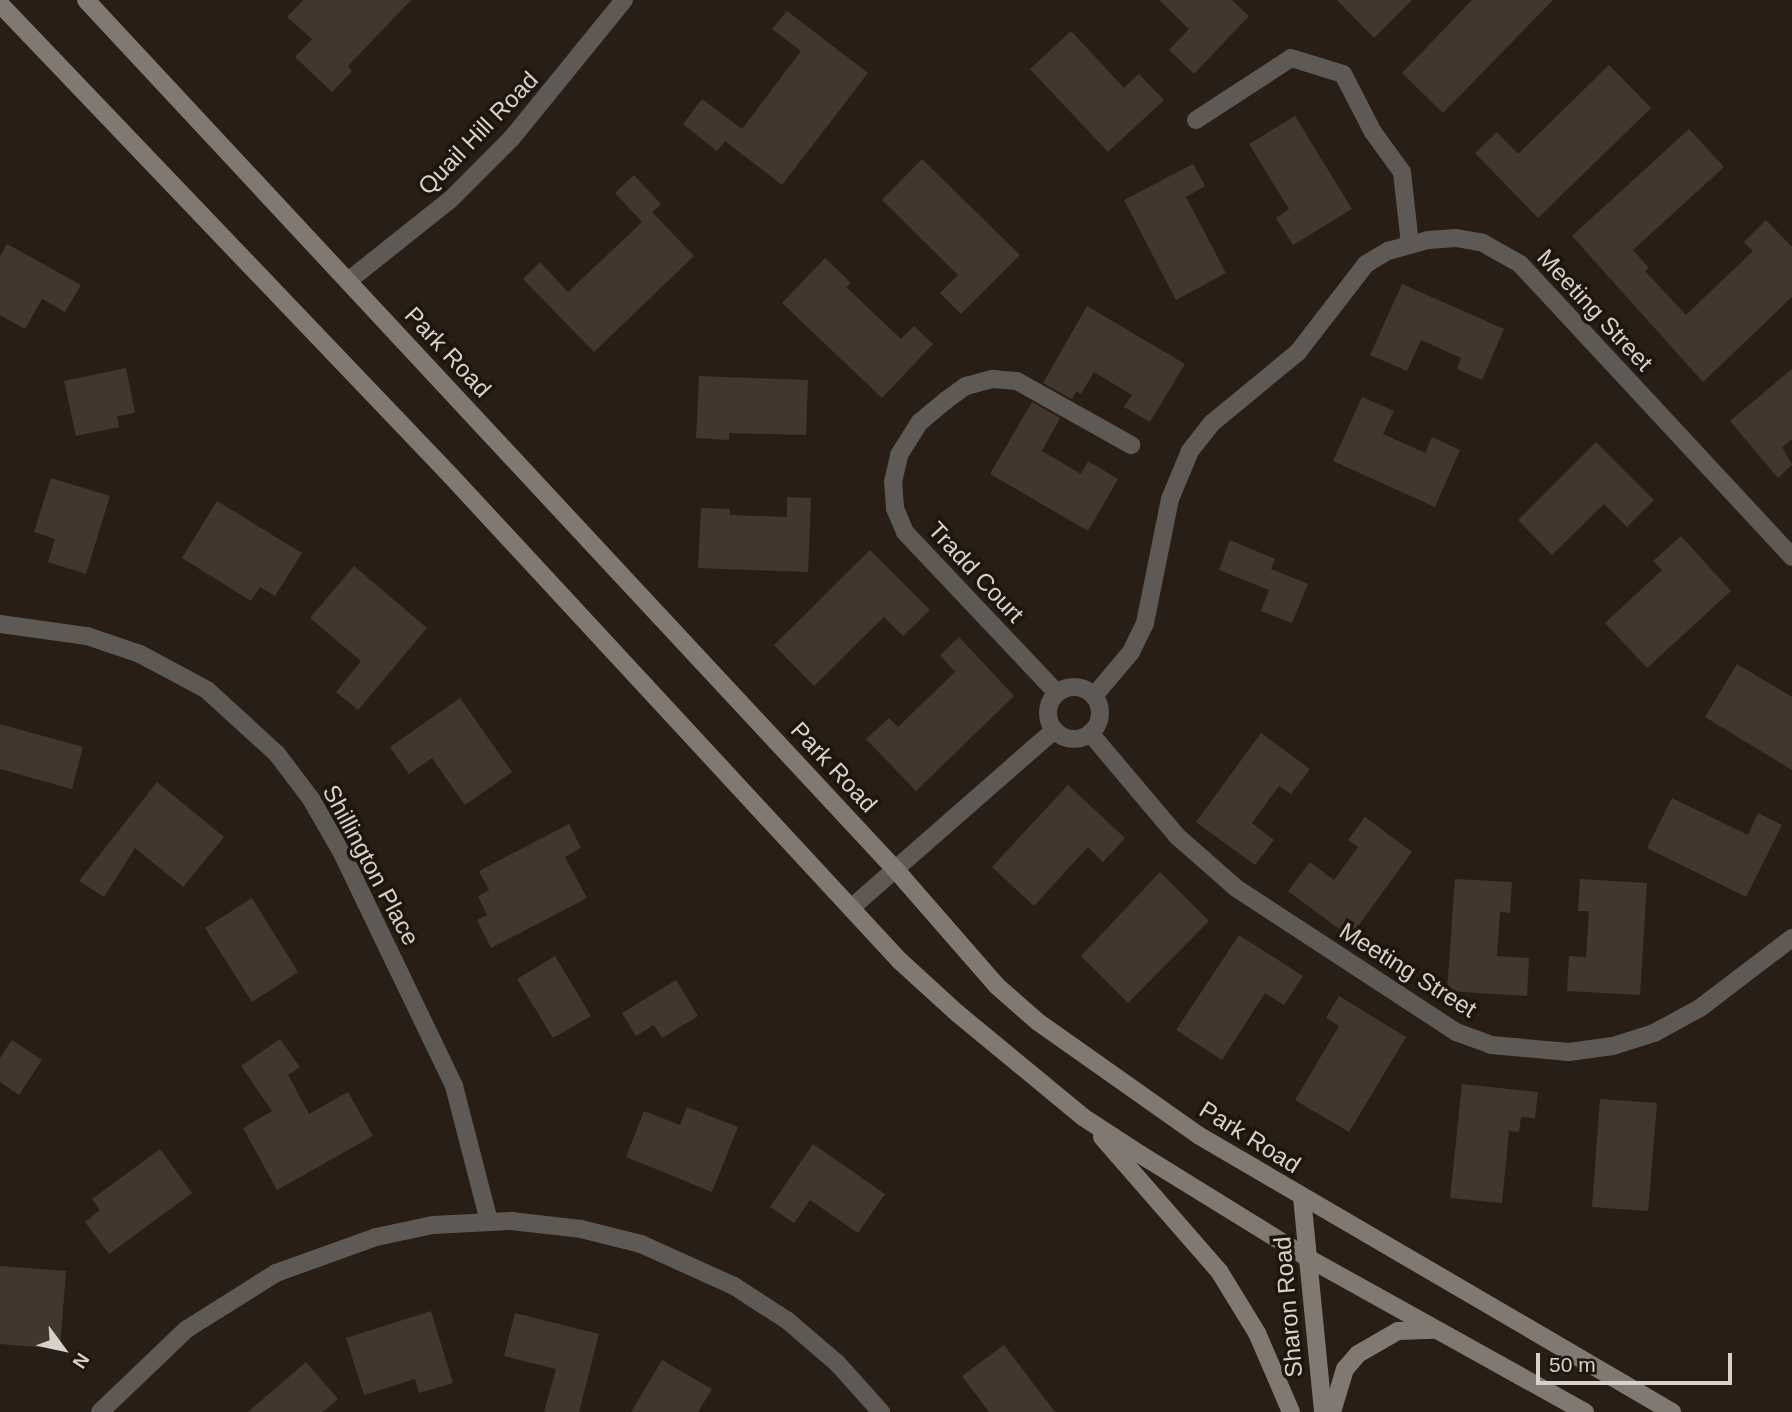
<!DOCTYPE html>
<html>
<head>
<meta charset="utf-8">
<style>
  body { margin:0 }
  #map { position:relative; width:1792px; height:1412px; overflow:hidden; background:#281e15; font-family:Helvetica,sans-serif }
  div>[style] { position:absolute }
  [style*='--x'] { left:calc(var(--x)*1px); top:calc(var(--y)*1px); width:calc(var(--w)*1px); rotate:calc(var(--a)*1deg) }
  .building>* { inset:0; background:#42372d }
  .minor>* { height:18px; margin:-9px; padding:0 9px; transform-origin:9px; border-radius:9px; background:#5e5954 }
  .minor>.ring { margin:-9px; padding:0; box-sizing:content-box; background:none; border:18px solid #5e5954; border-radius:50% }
  .secondary>* { height:18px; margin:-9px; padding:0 9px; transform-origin:9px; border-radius:9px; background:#817971 }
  span { translate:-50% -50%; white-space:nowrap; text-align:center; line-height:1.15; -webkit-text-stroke:7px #1e150c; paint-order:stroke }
  .street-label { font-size:24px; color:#d8d1cb }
  .north { position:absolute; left:28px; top:1314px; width:70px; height:70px; -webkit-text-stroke:5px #1e150c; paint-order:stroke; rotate:123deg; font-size:19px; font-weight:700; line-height:28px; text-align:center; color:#d8d1cb }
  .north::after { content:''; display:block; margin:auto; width:24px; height:32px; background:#d8d1cb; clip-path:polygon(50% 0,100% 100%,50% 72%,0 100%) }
  .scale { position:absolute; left:1536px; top:1353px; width:196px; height:32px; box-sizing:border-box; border:4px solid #d8d1cb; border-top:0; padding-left:9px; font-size:21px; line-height:24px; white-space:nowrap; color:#d8d1cb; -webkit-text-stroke:5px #1e150c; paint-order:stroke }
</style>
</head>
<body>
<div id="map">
  <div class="building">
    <i style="clip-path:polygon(303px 0,411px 0,348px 66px,352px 71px,332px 92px,295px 57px,312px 39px,287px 17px)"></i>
    <i style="clip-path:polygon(1159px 0,1232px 0,1249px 16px,1194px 74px,1169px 50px,1189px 29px)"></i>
    <i style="clip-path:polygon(1337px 0,1412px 0,1374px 38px)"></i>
    <i style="clip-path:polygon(1472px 0,1553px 0,1443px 113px,1402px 73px)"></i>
    <i style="clip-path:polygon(787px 11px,868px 73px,782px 185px,725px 141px,717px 151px,683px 124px,702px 99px,742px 129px,801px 51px,772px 29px)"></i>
    <i style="clip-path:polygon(1071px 31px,1124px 88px,1139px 74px,1164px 100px,1108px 152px,1030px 69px)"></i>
    <i style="clip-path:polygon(1609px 65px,1651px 108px,1538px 218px,1475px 153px,1497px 132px,1518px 154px)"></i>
    <i style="clip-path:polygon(1295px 116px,1352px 209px,1293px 245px,1276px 218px,1289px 209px,1249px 144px)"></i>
    <i style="clip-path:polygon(1689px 129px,1724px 167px,1633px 250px,1649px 268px,1645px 271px,1686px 315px,1753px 251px,1744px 242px,1766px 220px,1792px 247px,1792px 297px,1703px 382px,1572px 236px)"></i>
    <i style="clip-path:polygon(922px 159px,1020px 255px,961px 314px,940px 293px,958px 275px,882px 200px)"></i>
    <i style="clip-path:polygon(1193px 164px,1205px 186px,1186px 197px,1226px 273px,1176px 300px,1124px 200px)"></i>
    <i style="clip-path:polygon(634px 175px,661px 204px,644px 220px,652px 212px,694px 256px,594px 352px,523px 279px,540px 262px,568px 292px,642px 222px,615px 193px)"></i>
    <i style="clip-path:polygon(7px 244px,81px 285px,65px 312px,42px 299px,25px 329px,0 315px,0 257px)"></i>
    <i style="clip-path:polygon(825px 258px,851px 283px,846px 287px,901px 339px,914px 326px,933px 344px,882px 398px,782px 303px)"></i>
    <i style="clip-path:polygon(1402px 284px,1504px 329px,1482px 380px,1457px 369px,1461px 358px,1421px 340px,1407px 371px,1370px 355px)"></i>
    <i style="clip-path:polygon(1087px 306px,1185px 364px,1150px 422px,1124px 407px,1132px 395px,1094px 372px,1081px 394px,1076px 391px,1072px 399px,1043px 383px)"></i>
    <i style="clip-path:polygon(126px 368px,135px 413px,117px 416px,119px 427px,76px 436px,64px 381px)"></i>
    <i style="clip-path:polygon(1792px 369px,1792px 439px,1782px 447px,1792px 465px,1778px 478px,1730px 421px)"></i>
    <i style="clip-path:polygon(699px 376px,808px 380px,806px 435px,729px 433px,729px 440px,696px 438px)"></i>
    <i style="clip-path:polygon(1362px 397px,1394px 411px,1383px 434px,1425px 453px,1432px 437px,1460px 450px,1435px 507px,1333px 461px)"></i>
    <i style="clip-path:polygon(1032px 402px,1060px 418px,1042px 451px,1081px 474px,1088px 461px,1118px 479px,1088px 531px,990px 474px)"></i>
    <i style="clip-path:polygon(1596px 442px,1654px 500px,1627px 527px,1604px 504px,1552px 555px,1518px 520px)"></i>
    <i style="clip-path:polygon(51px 478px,110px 496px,86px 574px,48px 562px,55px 539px,34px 532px)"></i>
    <i style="clip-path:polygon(787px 497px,811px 498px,808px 572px,698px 568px,701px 508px,730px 509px,730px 515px,787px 517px)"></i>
    <i style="clip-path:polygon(217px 501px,302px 553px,275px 596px,260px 587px,251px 601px,182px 558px)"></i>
    <i style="clip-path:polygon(1681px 536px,1731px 591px,1647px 668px,1605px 623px,1662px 570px,1653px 561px)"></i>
    <i style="clip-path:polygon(1230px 540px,1275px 559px,1271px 569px,1308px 584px,1292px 623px,1261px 611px,1269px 590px,1219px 570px)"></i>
    <i style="clip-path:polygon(870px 550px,930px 610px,903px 636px,884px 617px,814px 686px,774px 645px)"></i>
    <i style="clip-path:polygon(354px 566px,427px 628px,358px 710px,336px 692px,361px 661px,310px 618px)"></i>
    <i style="clip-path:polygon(959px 637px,1014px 696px,916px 791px,866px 739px,889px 718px,898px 727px,955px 672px,940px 655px)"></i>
    <i style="clip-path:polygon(1737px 664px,1792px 697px,1792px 770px,1705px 717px)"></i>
    <i style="clip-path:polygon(460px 698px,512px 772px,465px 805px,432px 758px,409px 774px,390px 747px)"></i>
    <i style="clip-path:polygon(0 724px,83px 747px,72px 789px,0 769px)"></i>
    <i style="clip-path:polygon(1261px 733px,1310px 769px,1291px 794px,1279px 786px,1252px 823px,1274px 840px,1255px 865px,1196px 822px)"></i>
    <i style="clip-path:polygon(157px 782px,224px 837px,183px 887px,135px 848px,104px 897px,79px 881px)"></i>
    <i style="clip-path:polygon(1068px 785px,1125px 838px,1103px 862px,1088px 847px,1034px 906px,992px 867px)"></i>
    <i style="clip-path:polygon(1672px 798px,1748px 835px,1758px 813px,1782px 825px,1746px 897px,1647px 848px)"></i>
    <i style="clip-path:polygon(1365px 817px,1412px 852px,1350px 937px,1288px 891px,1310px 862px,1334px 880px,1358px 847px,1348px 840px)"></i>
    <i style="clip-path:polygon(569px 824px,581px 848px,565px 857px,587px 898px,491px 948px,477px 920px,487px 915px,478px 896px,489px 890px,479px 871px)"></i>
    <i style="clip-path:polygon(1160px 872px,1209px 921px,1128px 1003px,1081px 956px)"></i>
    <i style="clip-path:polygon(1455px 879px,1512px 882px,1510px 913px,1500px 912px,1497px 956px,1529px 958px,1527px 996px,1447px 991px)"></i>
    <i style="clip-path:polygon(1580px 879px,1647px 883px,1640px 995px,1567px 991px,1569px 956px,1586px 957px,1589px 911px,1578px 911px)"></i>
    <i style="clip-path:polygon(252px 898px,298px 972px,252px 1002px,205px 928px)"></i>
    <i style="clip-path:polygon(1239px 935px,1303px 976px,1284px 1005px,1265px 993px,1222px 1060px,1176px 1030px)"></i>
    <i style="clip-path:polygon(555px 956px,591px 1016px,553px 1038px,517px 979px)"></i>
    <i style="clip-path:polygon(676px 980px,698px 1016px,662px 1038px,654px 1025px,636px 1036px,622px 1013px)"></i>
    <i style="clip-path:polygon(1339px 996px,1406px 1037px,1349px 1132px,1295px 1100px,1339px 1026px,1326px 1018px)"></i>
    <i style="clip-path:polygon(280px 1039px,300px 1067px,288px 1075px,309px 1114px,348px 1092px,373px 1136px,277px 1190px,243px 1128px,272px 1111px,241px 1066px)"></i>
    <i style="clip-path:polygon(12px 1040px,42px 1060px,19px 1095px,0 1082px,0 1058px)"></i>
    <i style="clip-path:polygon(1462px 1084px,1538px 1092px,1535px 1118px,1521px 1117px,1519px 1132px,1509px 1131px,1502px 1203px,1450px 1198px)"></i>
    <i style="clip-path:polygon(1600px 1099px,1657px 1103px,1648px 1211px,1592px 1207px)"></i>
    <i style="clip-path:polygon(687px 1107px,738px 1127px,712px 1192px,626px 1157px,644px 1111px,680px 1125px)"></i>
    <i style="clip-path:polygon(813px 1144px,885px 1194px,858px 1233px,810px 1200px,794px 1223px,770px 1207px)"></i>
    <i style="clip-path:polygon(160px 1149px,192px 1193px,109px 1254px,85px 1222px,100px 1210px,92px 1199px)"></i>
    <i style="clip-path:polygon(0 1266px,66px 1271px,60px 1349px,0 1344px)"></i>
    <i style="clip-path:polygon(431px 1311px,453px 1383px,419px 1393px,415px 1379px,364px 1395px,346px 1338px)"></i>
    <i style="clip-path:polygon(515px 1313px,599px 1334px,579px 1412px,544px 1412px,556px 1369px,504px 1356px)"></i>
    <i style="clip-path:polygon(1004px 1345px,1055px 1412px,989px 1412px,962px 1376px)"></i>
    <i style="clip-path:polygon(662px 1360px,712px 1389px,698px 1412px,631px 1412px)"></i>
    <i style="clip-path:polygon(306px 1362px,338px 1399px,323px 1412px,248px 1412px)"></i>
  </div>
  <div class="minor">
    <i style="--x:1196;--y:120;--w:113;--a:-33.1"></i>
    <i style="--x:1291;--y:58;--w:54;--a:17.1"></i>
    <i style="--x:1343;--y:74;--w:65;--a:62.7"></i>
    <i style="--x:1373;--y:132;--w:49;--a:54.1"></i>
    <i style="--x:1402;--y:172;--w:73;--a:83.7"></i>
    <i style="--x:348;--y:281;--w:130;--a:-38.5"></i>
    <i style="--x:450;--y:200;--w:86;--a:-45"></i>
    <i style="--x:511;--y:139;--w:179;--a:-50.9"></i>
    <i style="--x:0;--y:624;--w:88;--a:7.9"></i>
    <i style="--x:87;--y:636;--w:56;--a:18.8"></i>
    <i style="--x:140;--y:654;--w:76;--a:28.2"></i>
    <i style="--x:207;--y:690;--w:95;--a:42.4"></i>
    <i style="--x:277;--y:754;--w:56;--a:52.9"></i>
    <i style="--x:311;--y:799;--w:62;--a:60.1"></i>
    <i style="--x:342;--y:853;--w:259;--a:64.3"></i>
    <i style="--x:454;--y:1086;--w:139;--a:75.5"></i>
    <i class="ring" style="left:1048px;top:687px;width:34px;height:34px"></i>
    <i style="--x:1057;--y:693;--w:221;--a:-133.4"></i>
    <i style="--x:905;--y:532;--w:26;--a:-113"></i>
    <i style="--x:895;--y:508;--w:26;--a:-94"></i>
    <i style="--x:893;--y:482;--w:28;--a:-77"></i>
    <i style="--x:899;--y:455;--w:39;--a:-58"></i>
    <i style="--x:920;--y:422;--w:33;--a:-40"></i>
    <i style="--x:945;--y:401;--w:26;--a:-36"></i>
    <i style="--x:966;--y:386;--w:28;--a:-15"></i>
    <i style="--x:993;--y:379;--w:24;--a:5"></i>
    <i style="--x:1017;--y:381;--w:131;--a:29.3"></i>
    <i style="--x:1094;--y:696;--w:57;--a:-49.9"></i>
    <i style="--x:1131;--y:652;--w:32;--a:-64"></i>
    <i style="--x:1145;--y:623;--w:126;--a:-78.6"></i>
    <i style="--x:1170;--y:499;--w:52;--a:-67.4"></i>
    <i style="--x:1190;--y:451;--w:36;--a:-52"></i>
    <i style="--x:1212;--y:423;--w:112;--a:-39.5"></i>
    <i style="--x:1298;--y:352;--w:111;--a:-52.3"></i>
    <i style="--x:1366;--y:264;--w:26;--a:-31"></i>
    <i style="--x:1388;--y:251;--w:41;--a:-15.4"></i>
    <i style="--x:1428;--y:240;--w:28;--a:-4"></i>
    <i style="--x:1456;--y:238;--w:27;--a:10"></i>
    <i style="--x:1483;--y:243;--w:43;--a:29.6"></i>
    <i style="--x:1520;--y:264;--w:400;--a:47.1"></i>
    <i style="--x:1090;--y:733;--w:136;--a:49.8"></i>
    <i style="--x:1178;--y:837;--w:77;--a:41.3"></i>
    <i style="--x:1236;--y:888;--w:263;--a:33.2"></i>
    <i style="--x:1456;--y:1032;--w:37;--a:20"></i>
    <i style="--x:1491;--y:1045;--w:78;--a:5.1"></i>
    <i style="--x:1569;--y:1052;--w:44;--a:-7.8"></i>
    <i style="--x:1613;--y:1046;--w:43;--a:-17.6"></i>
    <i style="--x:1654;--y:1033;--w:52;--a:-28.5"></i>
    <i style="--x:1700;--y:1008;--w:116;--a:-37.3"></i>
    <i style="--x:851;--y:908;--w:270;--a:-41.2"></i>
    <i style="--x:100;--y:1412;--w:120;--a:-43.7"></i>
    <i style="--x:187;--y:1329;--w:105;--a:-32.2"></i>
    <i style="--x:276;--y:1273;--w:106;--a:-19.8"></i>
    <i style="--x:376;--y:1237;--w:58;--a:-11.9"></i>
    <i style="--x:433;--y:1225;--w:78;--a:-2.9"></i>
    <i style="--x:511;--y:1221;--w:70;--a:6.5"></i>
    <i style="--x:581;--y:1229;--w:62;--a:14"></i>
    <i style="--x:641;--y:1244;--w:102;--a:24.3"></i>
    <i style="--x:734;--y:1286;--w:64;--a:32.9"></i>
    <i style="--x:788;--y:1321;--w:65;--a:40.6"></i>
    <i style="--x:837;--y:1363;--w:66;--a:48.1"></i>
  </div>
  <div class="secondary">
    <i style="--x:86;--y:0;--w:1187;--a:47.05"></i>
    <i style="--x:895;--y:869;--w:155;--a:48.9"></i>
    <i style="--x:997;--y:986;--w:55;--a:41.3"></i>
    <i style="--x:1038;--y:1022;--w:196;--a:35.2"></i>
    <i style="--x:1198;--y:1135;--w:549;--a:30.3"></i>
    <i style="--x:0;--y:4;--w:653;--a:46.3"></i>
    <i style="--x:451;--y:476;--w:661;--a:47.21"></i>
    <i style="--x:900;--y:961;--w:77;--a:42.4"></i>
    <i style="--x:957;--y:1013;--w:163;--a:39.5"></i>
    <i style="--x:1083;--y:1117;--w:66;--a:33.2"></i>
    <i style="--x:1138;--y:1153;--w:200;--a:31.7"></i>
    <i style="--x:1308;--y:1258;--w:317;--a:29.1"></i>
    <i style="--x:1102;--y:1137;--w:178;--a:48.9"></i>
    <i style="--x:1219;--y:1271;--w:73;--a:58.5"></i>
    <i style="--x:1257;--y:1333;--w:86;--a:66.7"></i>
    <i style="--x:1302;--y:1197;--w:216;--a:84.4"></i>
    <i style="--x:1332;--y:1412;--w:45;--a:-73.2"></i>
    <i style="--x:1345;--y:1369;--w:20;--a:-49"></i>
    <i style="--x:1358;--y:1354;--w:46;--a:-29.9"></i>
    <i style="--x:1398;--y:1331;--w:35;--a:-2"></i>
  </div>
  <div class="street-label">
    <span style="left:478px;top:133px;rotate:-46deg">Quail Hill Road</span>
    <span style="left:1595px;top:310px;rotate:47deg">Meeting Street</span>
    <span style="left:448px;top:352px;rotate:47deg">Park Road</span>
    <span style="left:976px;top:572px;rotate:47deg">Tradd Court</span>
    <span style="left:834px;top:767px;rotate:47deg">Park Road</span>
    <span style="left:371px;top:865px;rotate:62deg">Shillington Place</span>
    <span style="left:1408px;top:970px;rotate:32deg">Meeting Street</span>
    <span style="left:1250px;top:1137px;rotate:32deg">Park Road</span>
    <span style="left:1288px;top:1307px;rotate:-95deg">Sharon Road</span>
  </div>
  <div class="north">N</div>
  <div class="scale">50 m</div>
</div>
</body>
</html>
